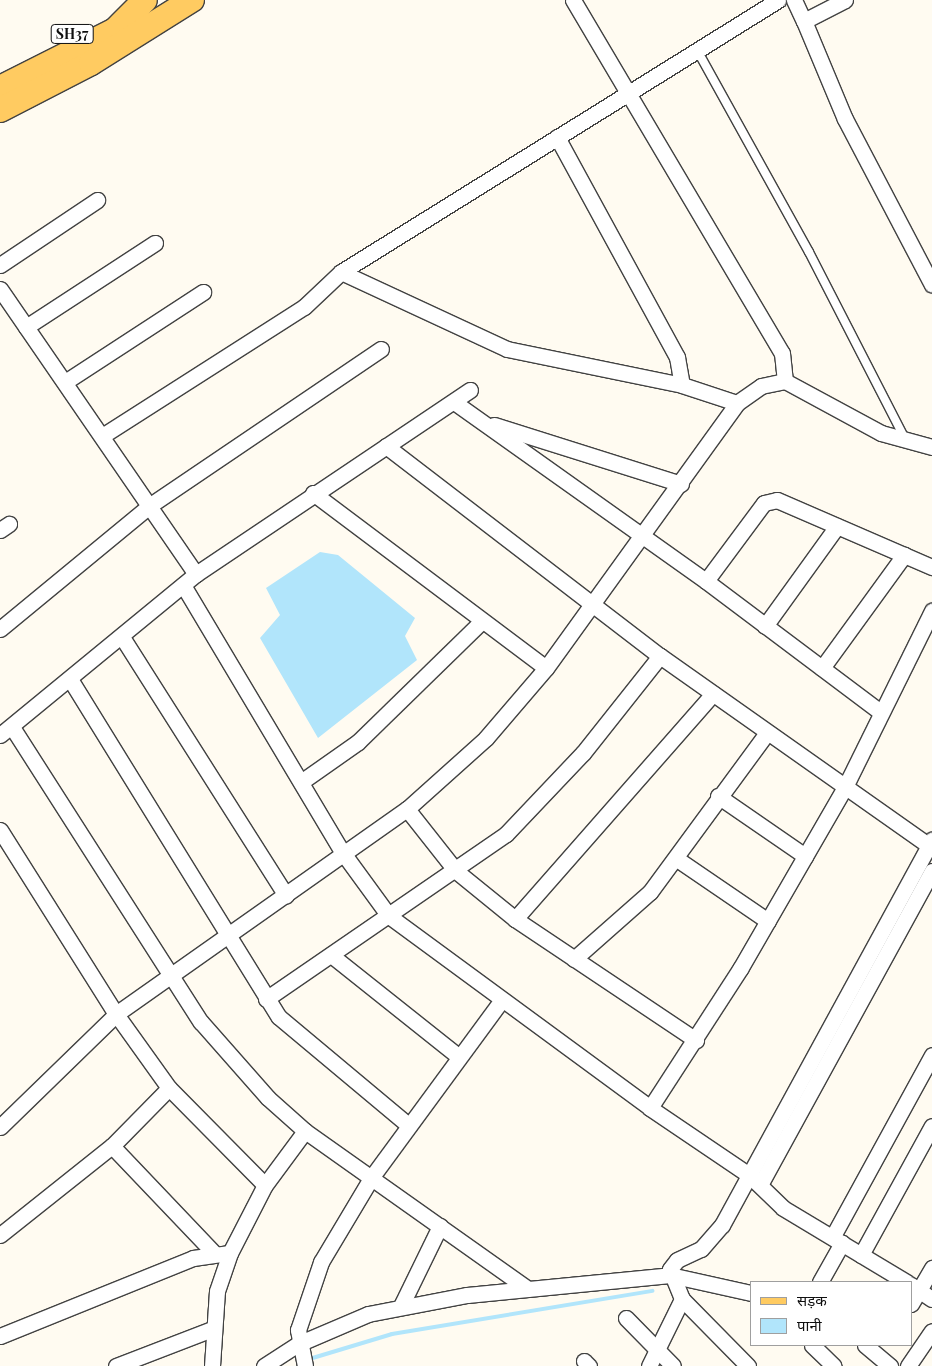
<!DOCTYPE html>
<meta charset="utf-8">
<style>
body{margin:0}
#map{position:relative;width:932px;height:1366px;overflow:hidden;background:#fffbf1;font-family:"Playfair Display","Noto Sans Devanagari",serif}
div>[style]{position:absolute}
.water>*{inset:0;background:#b1e5fb}
.stream>*{height:4px;margin:-2px;padding:0 2px;transform-origin:2px;border-radius:2px;background:#b1e5fb}
.roads{filter:drop-shadow(1px 0 #424242) drop-shadow(-1px 0 #424242) drop-shadow(0 1px #424242) drop-shadow(0 -1px #424242)}
.service>*{height:8px;margin:-4px;padding:0 4px;transform-origin:4px;border-radius:4px;background:#fff}
.minor>*{height:15px;margin:-7.5px;padding:0 7.5px;transform-origin:7.5px;border-radius:7.5px;background:#fff}
.primary>*{height:24px;margin:-12px;padding:0 12px;transform-origin:12px;border-radius:12px;background:#ffcb61}
span{translate:-50% -50%;white-space:nowrap;text-align:center;line-height:1.15;-webkit-text-stroke:5px #fff;paint-order:stroke}
.shield-label span{padding:1px 4px;background:#fff;border:1px solid;border-radius:4px;-webkit-text-stroke-width:0}
.shield-label{font-size:14px;color:#0f0f0f;font-weight:700}
.legend{position:absolute;left:750px;top:1281px;width:162px;height:65px;box-sizing:border-box;background:#fff;border:1px solid #9f9f9f;margin:0;padding:6px 9px;list-style:none;font-size:15px;color:#0f0f0f}
.legend li{display:flex;align-items:center;gap:10px;height:25px}
.legend b{width:25px;border:1px solid #9f9f9f}
</style>
<div id="map">
<div class="water">
<i style="clip-path:polygon(320px 552px,338px 555px,415px 618px,405px 636px,417px 660px,318px 738px,260px 638px,280px 615px,266px 588px)"></i>
</div>
<div class="stream">
<i style="left:306px;top:1360px;width:90px;rotate:-16.8deg"></i>
<i style="left:392px;top:1334px;width:264px;rotate:-9.4deg"></i>
</div>
<div class="roads">
<div class="service">
<i style="left:697px;top:50px;width:231px;rotate:61deg"></i>
<i style="left:809px;top:252px;width:210px;rotate:62.8deg"></i>
</div>
<div class="minor">
<i style="left:573px;top:0;width:410px;rotate:59.4deg"></i>
<i style="left:782px;top:353px;width:28px;rotate:84deg"></i>
<i style="left:794px;top:0;width:23px;rotate:65deg"></i>
<i style="left:804px;top:21px;width:46px;rotate:-27.1deg"></i>
<i style="left:804px;top:21px;width:106px;rotate:67.3deg"></i>
<i style="left:845px;top:119px;width:187px;rotate:62.3deg"></i>
<i style="left:557px;top:137px;width:251px;rotate:61.4deg"></i>
<i style="left:677px;top:357px;width:28px;rotate:80deg"></i>
<i style="left:0;top:265px;width:117px;rotate:-33.8deg"></i>
<i style="left:341px;top:272px;width:183px;rotate:24.9deg"></i>
<i style="left:507px;top:349px;width:179px;rotate:11.6deg"></i>
<i style="left:682px;top:385px;width:58px;rotate:18.1deg"></i>
<i style="left:0;top:289px;width:346px;rotate:55.5deg"></i>
<i style="left:26px;top:327px;width:154px;rotate:-33.1deg"></i>
<i style="left:65px;top:382px;width:165px;rotate:-33.1deg"></i>
<i style="left:454px;top:402px;width:309px;rotate:35.4deg"></i>
<i style="left:706px;top:581px;width:216px;rotate:36.9deg"></i>
<i style="left:494px;top:425px;width:196px;rotate:17.5deg"></i>
<i style="left:102px;top:436px;width:240px;rotate:-32.6deg"></i>
<i style="left:304px;top:307px;width:51px;rotate:-43.4deg"></i>
<i style="left:341px;top:272px;width:515px;rotate:-31.9deg"></i>
<i style="left:386px;top:446px;width:345px;rotate:37.5deg"></i>
<i style="left:660px;top:656px;width:333px;rotate:35.2deg"></i>
<i style="left:313px;top:493px;width:291px;rotate:36.9deg"></i>
<i style="left:0;top:530px;width:11px;rotate:-34deg"></i>
<i style="left:706px;top:581px;width:97px;rotate:-53.4deg"></i>
<i style="left:764px;top:503px;width:13px;rotate:-13deg"></i>
<i style="left:777px;top:500px;width:169px;rotate:23.4deg"></i>
<i style="left:183px;top:585px;width:312px;rotate:59.2deg"></i>
<i style="left:343px;top:853px;width:78px;rotate:53.9deg"></i>
<i style="left:389px;top:916px;width:324px;rotate:36.3deg"></i>
<i style="left:650px;top:1108px;width:120px;rotate:34.1deg"></i>
<i style="left:749px;top:1175px;width:47px;rotate:44.1deg"></i>
<i style="left:783px;top:1208px;width:144px;rotate:31deg"></i>
<i style="left:765px;top:626px;width:123px;rotate:-54.2deg"></i>
<i style="left:0;top:629px;width:193px;rotate:-39.5deg"></i>
<i style="left:149px;top:506px;width:280px;rotate:-34.1deg"></i>
<i style="left:122px;top:637px;width:306px;rotate:57.6deg"></i>
<i style="left:822px;top:668px;width:140px;rotate:-54deg"></i>
<i style="left:70px;top:679px;width:397px;rotate:58.3deg"></i>
<i style="left:279px;top:1017px;width:168px;rotate:39.9deg"></i>
<i style="left:12px;top:727px;width:350px;rotate:57.4deg"></i>
<i style="left:201px;top:1022px;width:101px;rotate:48.6deg"></i>
<i style="left:268px;top:1098px;width:50px;rotate:41.7deg"></i>
<i style="left:305px;top:1131px;width:273px;rotate:35.3deg"></i>
<i style="left:0;top:735px;width:254px;rotate:-39.4deg"></i>
<i style="left:196px;top:574px;width:330px;rotate:-33.9deg"></i>
<i style="left:301px;top:782px;width:70px;rotate:-35.1deg"></i>
<i style="left:358px;top:742px;width:172px;rotate:-44.3deg"></i>
<i style="left:718px;top:796px;width:106px;rotate:34.6deg"></i>
<i style="left:407px;top:809px;width:79px;rotate:51.7deg"></i>
<i style="left:456px;top:871px;width:76px;rotate:39.1deg"></i>
<i style="left:515px;top:919px;width:218px;rotate:33.8deg"></i>
<i style="left:0;top:830px;width:218px;rotate:57.8deg"></i>
<i style="left:116px;top:1014px;width:91px;rotate:54.4deg"></i>
<i style="left:169px;top:1088px;width:136px;rotate:45.3deg"></i>
<i style="left:677px;top:859px;width:110px;rotate:34.3deg"></i>
<i style="left:515px;top:919px;width:300px;rotate:-48.7deg"></i>
<i style="left:331px;top:955px;width:162px;rotate:38.5deg"></i>
<i style="left:574px;top:959px;width:101px;rotate:-41.4deg"></i>
<i style="left:650px;top:892px;width:197px;rotate:-53.7deg"></i>
<i style="left:266px;top:999px;width:291px;rotate:-34.5deg"></i>
<i style="left:506px;top:834px;width:112px;rotate:-46.5deg"></i>
<i style="left:583px;top:753px;width:124px;rotate:-51.6deg"></i>
<i style="left:650px;top:1108px;width:166px;rotate:-57.1deg"></i>
<i style="left:740px;top:969px;width:208px;rotate:-60deg"></i>
<i style="left:844px;top:789px;width:199px;rotate:-63.7deg"></i>
<i style="left:0;top:1127px;width:162px;rotate:-44.2deg"></i>
<i style="left:116px;top:1014px;width:356px;rotate:-35.2deg"></i>
<i style="left:407px;top:809px;width:106px;rotate:-41.9deg"></i>
<i style="left:486px;top:738px;width:92px;rotate:-49.4deg"></i>
<i style="left:546px;top:668px;width:327px;rotate:-54.2deg"></i>
<i style="left:737px;top:403px;width:29px;rotate:-35deg"></i>
<i style="left:761px;top:386px;width:25px;rotate:-12deg"></i>
<i style="left:785px;top:381px;width:109px;rotate:28.4deg"></i>
<i style="left:881px;top:433px;width:53px;rotate:15.4deg"></i>
<i style="left:112px;top:1146px;width:148px;rotate:46.4deg"></i>
<i style="left:760px;top:1185px;width:358px;rotate:-61.3deg"></i>
<i style="left:0;top:1235px;width:143px;rotate:-38.5deg"></i>
<i style="left:112px;top:1146px;width:81px;rotate:-45.5deg"></i>
<i style="left:833px;top:1236px;width:206px;rotate:-61.3deg"></i>
<i style="left:861px;top:1255px;width:147px;rotate:-61.2deg"></i>
<i style="left:820px;top:1282px;width:45px;rotate:-60.6deg"></i>
<i style="left:911px;top:1285px;width:25px;rotate:34deg"></i>
<i style="left:911px;top:1304px;width:42px;rotate:-59.7deg"></i>
<i style="left:401px;top:1306px;width:89px;rotate:-64deg"></i>
<i style="left:626px;top:1318px;width:67px;rotate:45.6deg"></i>
<i style="left:0;top:1336px;width:208px;rotate:-22deg"></i>
<i style="left:193px;top:1258px;width:37px;rotate:-8deg"></i>
<i style="left:812px;top:1345px;width:30px;rotate:44deg"></i>
<i style="left:865px;top:1345px;width:33px;rotate:40deg"></i>
<i style="left:584px;top:1361px;width:7px;rotate:45deg"></i>
<i style="left:116px;top:1366px;width:103px;rotate:-21.1deg"></i>
<i style="left:212px;top:1366px;width:75px;rotate:-86.2deg"></i>
<i style="left:217px;top:1291px;width:40px;rotate:-71.1deg"></i>
<i style="left:230px;top:1253px;width:76px;rotate:-62.8deg"></i>
<i style="left:265px;top:1185px;width:67px;rotate:-53.5deg"></i>
<i style="left:264px;top:1366px;width:40px;rotate:-32.9deg"></i>
<i style="left:298px;top:1344px;width:76px;rotate:-23.2deg"></i>
<i style="left:368px;top:1314px;width:101px;rotate:-10.9deg"></i>
<i style="left:467px;top:1295px;width:204px;rotate:-5.6deg"></i>
<i style="left:670px;top:1275px;width:83px;rotate:12.5deg"></i>
<i style="left:305px;top:1366px;width:37px;rotate:-101deg"></i>
<i style="left:298px;top:1330px;width:72px;rotate:-71.3deg"></i>
<i style="left:321px;top:1262px;width:98px;rotate:-59.2deg"></i>
<i style="left:371px;top:1178px;width:220px;rotate:-53.7deg"></i>
<i style="left:649px;top:1366px;width:75px;rotate:-63.8deg"></i>
<i style="left:748px;top:1366px;width:94px;rotate:-134.6deg"></i>
<i style="left:682px;top:1299px;width:32px;rotate:-112deg"></i>
<i style="left:670px;top:1269px;width:11px;rotate:-52deg"></i>
<i style="left:677px;top:1260px;width:26px;rotate:-25deg"></i>
<i style="left:701px;top:1249px;width:32px;rotate:-49deg"></i>
<i style="left:722px;top:1225px;width:439px;rotate:-61.4deg"></i>
<i style="left:908px;top:1366px;width:42px;rotate:-55.6deg"></i>
</div>
<div class="primary">
<i style="left:0;top:88px;width:129px;rotate:-26.8deg"></i>
<i style="left:115px;top:30px;width:42px;rotate:-45deg"></i>
<i style="left:0;top:110px;width:102px;rotate:-27.3deg"></i>
<i style="left:91px;top:63px;width:119px;rotate:-32deg"></i>
</div>
</div>
<div class="shield-label">
<span style="left:72px;top:34px">SH37</span>
</div>
<ul class="legend">
<li><b style="height:6px;background:#ffcb61"></b>सड़क</li>
<li><b style="height:14px;background:#b1e5fb"></b>पानी</li>
</ul>
</div>
